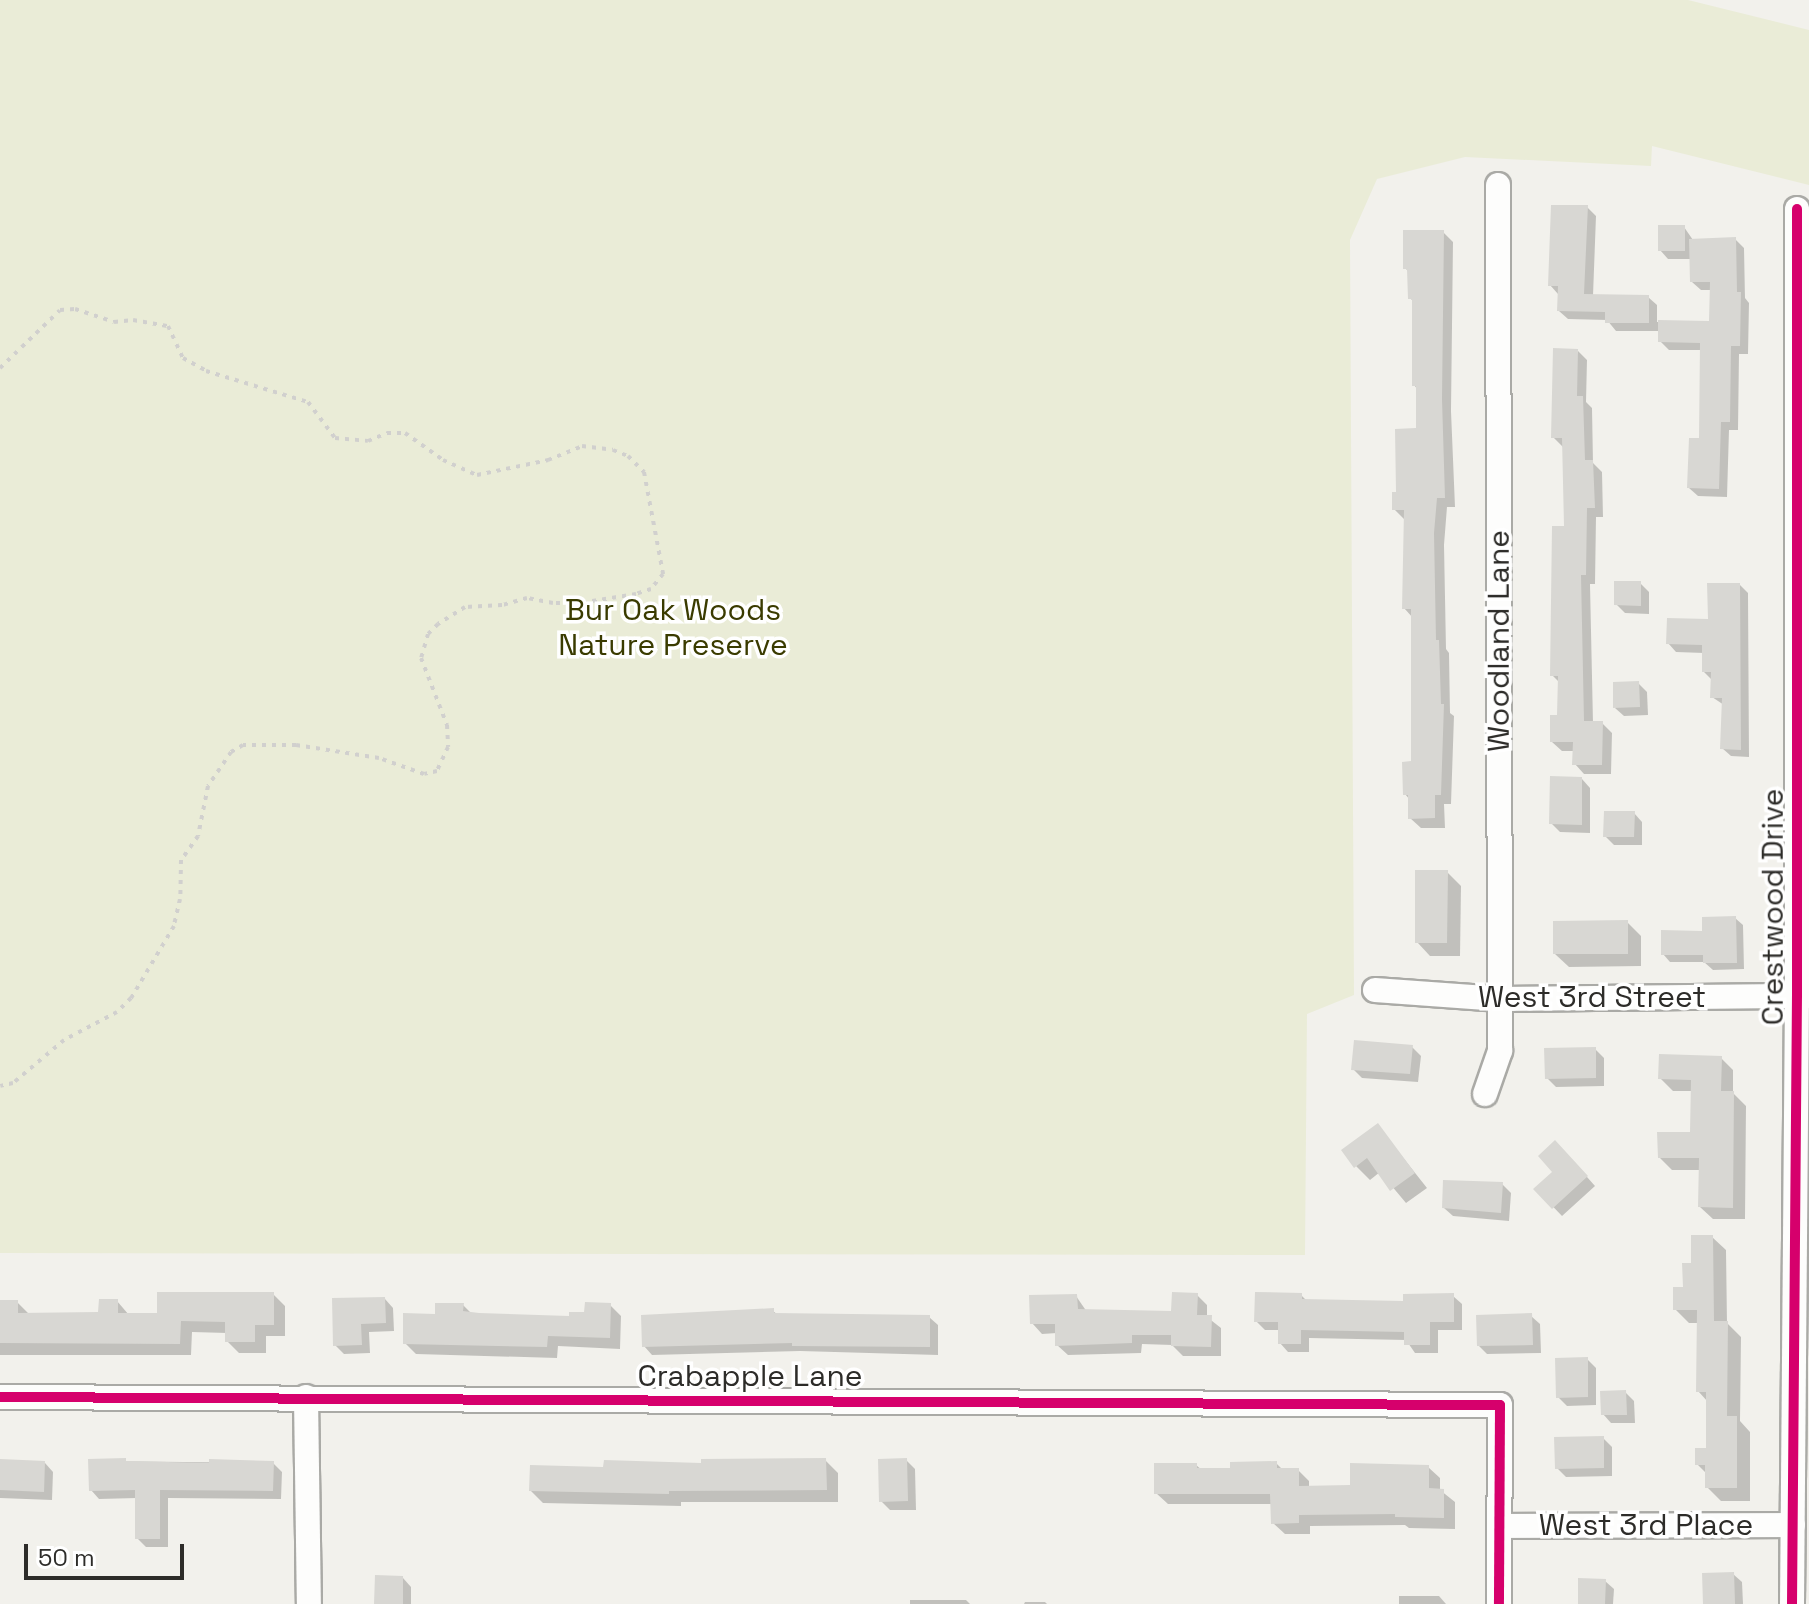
<!DOCTYPE html>
<style>
body{margin:0}
#map{position:relative;width:1809px;height:1604px;overflow:hidden;background:#f2f1ec;font-family:"Space Grotesk",sans-serif}
div>[style]{position:absolute}
.green>*{inset:0;background:#eaecd7}
.shadow>*{inset:0;background:#0003}
.building>*{inset:0;background:#d8d7d3}
.path>*{height:4px;margin-top:-2px;transform-origin:0;background:repeating-linear-gradient(90deg,#d1d0ce 0 4px,transparent 0 10px)}
.roads{filter:drop-shadow(2px 0 #aaaaa6) drop-shadow(-2px 0 #aaaaa6) drop-shadow(0 2px #aaaaa6) drop-shadow(0 -2px #aaaaa6)}
.minor>*{height:24px;margin:-12px;padding:0 12px;transform-origin:12px;border-radius:12px;background:#fdfdfc}
.cycleway>*{height:10px;margin:-5px;padding:0 5px;transform-origin:5px;border-radius:5px;background:#d6006c}
span{translate:-50% -50%;white-space:nowrap;text-align:center;line-height:1.15;-webkit-text-stroke:7px #fff;paint-order:stroke}
.park-label{font-size:30px;color:#3a3b00}
.street-label{font-size:30px;color:#2d2c29}
.scale{position:absolute;left:24px;top:1544px;width:160px;height:36px;box-sizing:border-box;border:4px solid #2d2c29;border-top:0;padding-left:10px;font-size:24px;line-height:28px;white-space:nowrap;color:#2d2c29;-webkit-text-stroke:6px #fff;paint-order:stroke}
</style>
<div id="map">
<div class="green">
<i style="clip-path:polygon(0 0,1688px 0,1809px 30px,1809px 185px,1652px 146px,1651px 166px,1465px 157px,1377px 179px,1350px 240px,1354px 995px,1307px 1014px,1305px 1255px,0 1253px)"></i>
</div>
<div class="shadow">
<i style="clip-path:polygon(1587px 207px,1596px 216px,1593px 296px,1648px 297px,1657px 305px,1657px 322px,1711px 323px,1712px 290px,1701px 290px,1692px 282px,1692px 259px,1668px 259px,1660px 250px,1684px 227px,1693px 240px,1735px 239px,1744px 248px,1745px 298px,1749px 303px,1748px 354px,1739px 354px,1738px 430px,1729px 430px,1727px 497px,1698px 496px,1689px 488px,1701px 440px,1702px 350px,1669px 350px,1660px 341px,1660px 331px,1616px 331px,1607px 320px,1568px 319px,1559px 311px,1558px 294px,1550px 285px)"></i>
<i style="clip-path:polygon(1443px 232px,1453px 242px,1451px 411px,1455px 507px,1447px 507px,1444px 545px,1446px 649px,1449px 653px,1450px 713px,1454px 716px,1451px 804px,1444px 804px,1445px 828px,1421px 828px,1410px 818px,1410px 800px,1405px 794px,1413px 763px,1413px 618px,1404px 608px,1404px 519px,1394px 509px,1419px 430px,1418px 390px,1414px 385px,1414px 302px,1410px 298px,1409px 272px,1405px 268px)"></i>
<i style="clip-path:polygon(1578px 351px,1587px 360px,1586px 402px,1592px 408px,1593px 463px,1602px 472px,1603px 517px,1596px 517px,1595px 584px,1590px 584px,1593px 723px,1602px 723px,1612px 733px,1611px 774px,1584px 774px,1575px 764px,1575px 751px,1562px 751px,1552px 742px,1559px 717px,1560px 683px,1552px 675px,1566px 528px,1563px 447px,1553px 437px)"></i>
<i style="clip-path:polygon(1640px 583px,1649px 592px,1649px 614px,1625px 613px,1616px 604px)"></i>
<i style="clip-path:polygon(1740px 585px,1748px 593px,1749px 757px,1731px 756px,1722px 748px,1724px 705px,1712px 697px,1712px 680px,1704px 672px,1704px 653px,1676px 652px,1668px 643px,1710px 621px)"></i>
<i style="clip-path:polygon(1638px 683px,1647px 692px,1648px 715px,1624px 716px,1615px 708px)"></i>
<i style="clip-path:polygon(1582px 779px,1590px 788px,1590px 833px,1560px 832px,1551px 823px)"></i>
<i style="clip-path:polygon(1634px 813px,1642px 822px,1642px 845px,1614px 845px,1605px 836px)"></i>
<i style="clip-path:polygon(1447px 872px,1461px 886px,1460px 956px,1430px 956px,1417px 942px)"></i>
<i style="clip-path:polygon(1735px 918px,1743px 925px,1744px 969px,1713px 970px,1704px 962px,1670px 962px,1663px 954px)"></i>
<i style="clip-path:polygon(1627px 922px,1641px 936px,1641px 966px,1569px 967px,1555px 954px)"></i>
<i style="clip-path:polygon(1412px 1047px,1421px 1056px,1418px 1082px,1362px 1078px,1353px 1069px)"></i>
<i style="clip-path:polygon(1595px 1049px,1604px 1058px,1604px 1086px,1556px 1087px,1547px 1078px)"></i>
<i style="clip-path:polygon(1721px 1058px,1733px 1070px,1733px 1093px,1746px 1106px,1745px 1219px,1713px 1219px,1700px 1207px,1701px 1170px,1672px 1170px,1660px 1158px,1692px 1133px,1693px 1091px,1673px 1091px,1660px 1078px)"></i>
<i style="clip-path:polygon(1378px 1126px,1427px 1188px,1406px 1203px,1380px 1172px,1370px 1180px,1356px 1166px)"></i>
<i style="clip-path:polygon(1564px 1151px,1595px 1186px,1562px 1216px,1536px 1189px,1555px 1172px)"></i>
<i style="clip-path:polygon(1502px 1184px,1511px 1193px,1509px 1221px,1453px 1216px,1444px 1208px)"></i>
<i style="clip-path:polygon(1712px 1237px,1726px 1250px,1727px 1323px,1741px 1337px,1740px 1421px,1750px 1432px,1750px 1501px,1721px 1501px,1707px 1487px,1707px 1474px,1697px 1464px,1708px 1450px,1708px 1402px,1698px 1391px,1699px 1323px,1689px 1323px,1675px 1309px,1694px 1265px)"></i>
<i style="clip-path:polygon(273px 1294px,285px 1306px,285px 1336px,266px 1336px,266px 1353px,239px 1353px,227px 1341px,227px 1333px,192px 1332px,191px 1355px,0 1355px,0 1302px,17px 1302px,30px 1315px,100px 1314px,117px 1301px,129px 1315px,159px 1315px)"></i>
<i style="clip-path:polygon(1197px 1295px,1207px 1305px,1207px 1317px,1221px 1328px,1221px 1356px,1183px 1356px,1172px 1345px,1142px 1344px,1141px 1353px,1068px 1355px,1057px 1345px,1057px 1333px,1042px 1334px,1032px 1323px,1076px 1296px,1087px 1312px,1173px 1313px)"></i>
<i style="clip-path:polygon(1301px 1295px,1307px 1301px,1405px 1303px,1453px 1296px,1462px 1304px,1462px 1330px,1438px 1330px,1438px 1353px,1415px 1353px,1406px 1340px,1309px 1338px,1309px 1352px,1288px 1352px,1280px 1343px,1280px 1330px,1265px 1330px,1256px 1321px)"></i>
<i style="clip-path:polygon(385px 1299px,393px 1308px,394px 1331px,369px 1332px,370px 1353px,344px 1354px,335px 1345px)"></i>
<i style="clip-path:polygon(463px 1305px,472px 1314px,571px 1318px,610px 1305px,621px 1316px,620px 1349px,558px 1346px,557px 1358px,416px 1354px,405px 1343px,437px 1316px)"></i>
<i style="clip-path:polygon(773px 1311px,778px 1315px,929px 1317px,938px 1325px,938px 1355px,800px 1351px,652px 1355px,644px 1346px)"></i>
<i style="clip-path:polygon(1531px 1316px,1540px 1324px,1541px 1353px,1487px 1354px,1479px 1346px)"></i>
<i style="clip-path:polygon(1587px 1359px,1596px 1368px,1596px 1405px,1567px 1406px,1558px 1397px)"></i>
<i style="clip-path:polygon(1625px 1392px,1634px 1401px,1635px 1423px,1611px 1423px,1603px 1414px)"></i>
<i style="clip-path:polygon(1603px 1438px,1612px 1447px,1612px 1476px,1566px 1477px,1557px 1468px)"></i>
<i style="clip-path:polygon(825px 1460px,838px 1473px,838px 1502px,681px 1502px,681px 1506px,543px 1503px,531px 1491px,605px 1469px)"></i>
<i style="clip-path:polygon(906px 1460px,915px 1469px,916px 1510px,890px 1510px,881px 1501px)"></i>
<i style="clip-path:polygon(0 1461px,45px 1463px,53px 1472px,52px 1500px,0 1498px)"></i>
<i style="clip-path:polygon(90px 1461px,273px 1463px,282px 1472px,281px 1499px,168px 1498px,168px 1547px,146px 1547px,137px 1538px,137px 1498px,99px 1499px,91px 1490px)"></i>
<i style="clip-path:polygon(1276px 1463px,1283px 1470px,1298px 1470px,1309px 1481px,1309px 1488px,1352px 1487px,1428px 1467px,1440px 1478px,1440px 1490px,1455px 1502px,1455px 1529px,1409px 1528px,1405px 1525px,1310px 1526px,1310px 1534px,1285px 1534px,1273px 1523px,1273px 1504px,1168px 1504px,1156px 1493px,1196px 1465px,1202px 1470px,1232px 1470px)"></i>
<i style="clip-path:polygon(1733px 1574px,1742px 1582px,1743px 1604px,1705px 1604px)"></i>
<i style="clip-path:polygon(403px 1578px,411px 1587px,411px 1604px,376px 1604px)"></i>
<i style="clip-path:polygon(1605px 1581px,1614px 1589px,1613px 1604px,1580px 1604px)"></i>
<i style="clip-path:polygon(1399px 1596px,1439px 1596px,1446px 1604px,1399px 1604px)"></i>
<i style="clip-path:polygon(910px 1600px,966px 1600px,970px 1604px,910px 1604px)"></i>
<i style="clip-path:polygon(1025px 1602px,1045px 1602px,1047px 1604px,1024px 1604px)"></i>
</div>
<div class="building">
<i style="clip-path:polygon(1551px 205px,1588px 205px,1584px 294px,1649px 295px,1649px 323px,1605px 323px,1605px 312px,1557px 311px,1558px 286px,1548px 286px)"></i>
<i style="clip-path:polygon(1658px 225px,1685px 225px,1685px 251px,1658px 251px)"></i>
<i style="clip-path:polygon(1403px 230px,1444px 230px,1442px 399px,1445px 498px,1437px 498px,1434px 533px,1436px 640px,1439px 640px,1441px 704px,1444px 704px,1441px 795px,1435px 795px,1435px 818px,1408px 819px,1408px 795px,1403px 795px,1402px 762px,1411px 761px,1411px 609px,1402px 609px,1404px 510px,1392px 510px,1392px 492px,1396px 492px,1395px 429px,1416px 428px,1416px 386px,1412px 386px,1412px 299px,1408px 299px,1407px 269px,1403px 269px)"></i>
<i style="clip-path:polygon(1736px 237px,1737px 292px,1741px 292px,1740px 346px,1731px 346px,1730px 422px,1721px 422px,1719px 489px,1687px 488px,1689px 438px,1699px 438px,1700px 343px,1658px 342px,1658px 320px,1709px 321px,1710px 282px,1690px 282px,1689px 239px)"></i>
<i style="clip-path:polygon(1553px 348px,1578px 349px,1577px 396px,1583px 396px,1585px 460px,1593px 460px,1595px 508px,1587px 508px,1586px 575px,1581px 575px,1584px 721px,1603px 721px,1602px 765px,1572px 765px,1573px 742px,1550px 742px,1550px 715px,1557px 715px,1558px 676px,1550px 676px,1552px 526px,1564px 526px,1562px 438px,1551px 438px)"></i>
<i style="clip-path:polygon(1614px 581px,1641px 581px,1641px 606px,1614px 605px)"></i>
<i style="clip-path:polygon(1707px 583px,1740px 583px,1741px 750px,1720px 749px,1722px 698px,1710px 698px,1711px 672px,1702px 672px,1702px 645px,1666px 644px,1667px 618px,1708px 619px)"></i>
<i style="clip-path:polygon(1639px 681px,1640px 707px,1613px 708px,1613px 682px)"></i>
<i style="clip-path:polygon(1550px 776px,1582px 777px,1582px 825px,1549px 824px)"></i>
<i style="clip-path:polygon(1604px 811px,1635px 811px,1634px 837px,1603px 837px)"></i>
<i style="clip-path:polygon(1415px 870px,1448px 870px,1447px 943px,1415px 943px)"></i>
<i style="clip-path:polygon(1736px 916px,1737px 963px,1703px 963px,1703px 955px,1661px 955px,1661px 930px,1702px 931px,1702px 917px)"></i>
<i style="clip-path:polygon(1628px 920px,1628px 954px,1553px 954px,1553px 921px)"></i>
<i style="clip-path:polygon(1354px 1040px,1413px 1045px,1410px 1074px,1351px 1070px)"></i>
<i style="clip-path:polygon(1596px 1047px,1596px 1078px,1545px 1079px,1544px 1048px)"></i>
<i style="clip-path:polygon(1659px 1054px,1722px 1056px,1721px 1091px,1734px 1091px,1733px 1208px,1698px 1207px,1699px 1158px,1658px 1158px,1657px 1132px,1690px 1132px,1691px 1080px,1658px 1079px)"></i>
<i style="clip-path:polygon(1378px 1123px,1415px 1173px,1390px 1191px,1367px 1158px,1354px 1168px,1341px 1150px)"></i>
<i style="clip-path:polygon(1555px 1140px,1588px 1176px,1552px 1209px,1533px 1189px,1552px 1172px,1538px 1156px)"></i>
<i style="clip-path:polygon(1443px 1180px,1503px 1182px,1501px 1213px,1442px 1208px)"></i>
<i style="clip-path:polygon(1691px 1235px,1713px 1235px,1714px 1321px,1728px 1321px,1727px 1416px,1737px 1416px,1737px 1488px,1705px 1488px,1705px 1465px,1695px 1465px,1695px 1448px,1706px 1448px,1706px 1392px,1696px 1392px,1697px 1310px,1673px 1310px,1673px 1287px,1683px 1287px,1682px 1263px,1691px 1263px)"></i>
<i style="clip-path:polygon(157px 1292px,274px 1292px,274px 1325px,255px 1325px,255px 1342px,225px 1342px,225px 1322px,181px 1321px,180px 1344px,0 1343px,0 1300px,18px 1300px,18px 1313px,98px 1312px,99px 1299px,118px 1299px,118px 1313px,157px 1313px)"></i>
<i style="clip-path:polygon(1172px 1292px,1198px 1293px,1197px 1315px,1212px 1315px,1211px 1347px,1171px 1346px,1171px 1335px,1132px 1335px,1132px 1343px,1055px 1346px,1055px 1324px,1030px 1324px,1029px 1295px,1077px 1294px,1078px 1309px,1171px 1311px)"></i>
<i style="clip-path:polygon(1255px 1292px,1302px 1293px,1302px 1299px,1403px 1301px,1403px 1294px,1454px 1293px,1454px 1322px,1430px 1322px,1430px 1345px,1404px 1345px,1404px 1332px,1301px 1330px,1301px 1344px,1278px 1344px,1278px 1322px,1254px 1322px)"></i>
<i style="clip-path:polygon(385px 1297px,386px 1323px,361px 1324px,362px 1345px,333px 1346px,332px 1298px)"></i>
<i style="clip-path:polygon(585px 1302px,611px 1303px,610px 1338px,548px 1336px,547px 1347px,403px 1344px,403px 1313px,435px 1314px,435px 1303px,464px 1303px,463px 1311px,479px 1313px,569px 1316px,569px 1312px,584px 1312px)"></i>
<i style="clip-path:polygon(774px 1308px,774px 1313px,930px 1315px,930px 1347px,792px 1346px,792px 1343px,642px 1347px,641px 1315px)"></i>
<i style="clip-path:polygon(1532px 1313px,1533px 1345px,1477px 1346px,1476px 1315px)"></i>
<i style="clip-path:polygon(1588px 1357px,1588px 1397px,1556px 1398px,1555px 1358px)"></i>
<i style="clip-path:polygon(1626px 1390px,1627px 1415px,1601px 1415px,1600px 1391px)"></i>
<i style="clip-path:polygon(1604px 1436px,1604px 1468px,1555px 1469px,1554px 1437px)"></i>
<i style="clip-path:polygon(126px 1458px,126px 1461px,209px 1463px,209px 1459px,274px 1461px,273px 1491px,160px 1490px,160px 1539px,135px 1539px,135px 1490px,89px 1491px,88px 1459px)"></i>
<i style="clip-path:polygon(826px 1458px,827px 1490px,669px 1491px,669px 1494px,529px 1491px,530px 1465px,603px 1467px,604px 1460px,701px 1463px,701px 1459px)"></i>
<i style="clip-path:polygon(907px 1458px,908px 1501px,879px 1502px,878px 1459px)"></i>
<i style="clip-path:polygon(0 1459px,45px 1461px,44px 1492px,0 1490px)"></i>
<i style="clip-path:polygon(1277px 1461px,1277px 1468px,1299px 1468px,1299px 1486px,1350px 1485px,1350px 1463px,1429px 1465px,1429px 1488px,1444px 1489px,1444px 1518px,1395px 1517px,1395px 1514px,1299px 1515px,1299px 1523px,1271px 1524px,1270px 1494px,1154px 1494px,1154px 1463px,1197px 1463px,1197px 1468px,1230px 1468px,1230px 1462px)"></i>
<i style="clip-path:polygon(1734px 1572px,1735px 1604px,1703px 1604px,1702px 1573px)"></i>
<i style="clip-path:polygon(375px 1575px,403px 1576px,403px 1604px,374px 1604px)"></i>
<i style="clip-path:polygon(1578px 1578px,1606px 1579px,1605px 1604px,1578px 1604px)"></i>
</div>
<div class="path">
<i style="left:0;top:368px;width:83px;rotate:-44deg"></i>
<i style="left:60px;top:310px;width:15px;rotate:-4deg"></i>
<i style="left:75px;top:309px;width:41px;rotate:18.4deg"></i>
<i style="left:114px;top:322px;width:19px;rotate:-6deg"></i>
<i style="left:133px;top:320px;width:36px;rotate:10deg"></i>
<i style="left:168px;top:326px;width:35px;rotate:65deg"></i>
<i style="left:183px;top:358px;width:26px;rotate:29deg"></i>
<i style="left:206px;top:371px;width:107px;rotate:16.9deg"></i>
<i style="left:308px;top:402px;width:45px;rotate:53.1deg"></i>
<i style="left:335px;top:438px;width:33px;rotate:5deg"></i>
<i style="left:368px;top:441px;width:21px;rotate:-23deg"></i>
<i style="left:387px;top:433px;width:18px"></i>
<i style="left:405px;top:433px;width:47px;rotate:35.4deg"></i>
<i style="left:443px;top:460px;width:37px;rotate:24deg"></i>
<i style="left:477px;top:475px;width:73px;rotate:-11.9deg"></i>
<i style="left:548px;top:460px;width:37px;rotate:-22deg"></i>
<i style="left:582px;top:446px;width:31px;rotate:7deg"></i>
<i style="left:613px;top:450px;width:16px;rotate:22deg"></i>
<i style="left:628px;top:456px;width:23px;rotate:45deg"></i>
<i style="left:644px;top:472px;width:104px;rotate:79.4deg"></i>
<i style="left:663px;top:574px;width:19px;rotate:129deg"></i>
<i style="left:651px;top:589px;width:16px;rotate:162deg"></i>
<i style="left:636px;top:594px;width:57px;rotate:170.9deg"></i>
<i style="left:580px;top:603px;width:27px;rotate:180deg"></i>
<i style="left:553px;top:603px;width:26px;rotate:-169deg"></i>
<i style="left:527px;top:598px;width:26px;rotate:164deg"></i>
<i style="left:502px;top:605px;width:37px;rotate:177deg"></i>
<i style="left:465px;top:607px;width:32px;rotate:148deg"></i>
<i style="left:438px;top:624px;width:14px;rotate:135deg"></i>
<i style="left:428px;top:634px;width:25px;rotate:106deg"></i>
<i style="left:421px;top:658px;width:72px;rotate:68.8deg"></i>
<i style="left:447px;top:725px;width:22px;rotate:87deg"></i>
<i style="left:448px;top:747px;width:26px;rotate:115deg"></i>
<i style="left:437px;top:771px;width:13px;rotate:167deg"></i>
<i style="left:424px;top:774px;width:48px;rotate:-160.4deg"></i>
<i style="left:379px;top:758px;width:84px;rotate:-171.1deg"></i>
<i style="left:296px;top:745px;width:53px;rotate:180deg"></i>
<i style="left:243px;top:745px;width:14px;rotate:150deg"></i>
<i style="left:231px;top:752px;width:41px;rotate:124.1deg"></i>
<i style="left:208px;top:786px;width:51px;rotate:101.3deg"></i>
<i style="left:198px;top:836px;width:29px;rotate:125deg"></i>
<i style="left:181px;top:860px;width:39px;rotate:91deg"></i>
<i style="left:180px;top:899px;width:28px;rotate:103deg"></i>
<i style="left:174px;top:926px;width:84px;rotate:120.8deg"></i>
<i style="left:131px;top:998px;width:20px;rotate:135deg"></i>
<i style="left:117px;top:1012px;width:60px;rotate:152.2deg"></i>
<i style="left:64px;top:1040px;width:67px;rotate:139.9deg"></i>
<i style="left:13px;top:1083px;width:13px;rotate:167deg"></i>
</div>
<div class="roads">
<div class="minor">
<i style="left:1375px;top:990px;width:125px;rotate:4.1deg"></i>
<i style="left:1500px;top:999px;width:309px;rotate:-0.6deg"></i>
<i style="left:1485px;top:1094px;width:46px;rotate:-70.8deg"></i>
<i style="left:1500px;top:1051px;width:866px;rotate:-90.13deg"></i>
<i style="left:0;top:1397px;width:1500px;rotate:0.31deg"></i>
<i style="left:1500px;top:1405px;width:199px;rotate:90.3deg"></i>
<i style="left:306px;top:1397px;width:207px;rotate:89.2deg"></i>
<i style="left:1499px;top:1526px;width:294px;rotate:-0.2deg"></i>
<i style="left:1792px;top:1604px;width:608px;rotate:-89.53deg"></i>
<i style="left:1797px;top:996px;width:787px;rotate:-90deg"></i>
</div>
</div>
<div class="cycleway">
<i style="left:0;top:1397px;width:1500px;rotate:0.31deg"></i>
<i style="left:1500px;top:1405px;width:199px;rotate:90.3deg"></i>
<i style="left:1792px;top:1604px;width:608px;rotate:-89.53deg"></i>
<i style="left:1797px;top:996px;width:787px;rotate:-90deg"></i>
</div>
<div class="park-label">
<span style="left:673px;top:627px">Bur Oak Woods<br>Nature Preserve</span>
</div>
<div class="street-label">
<span style="left:1499px;top:641px;rotate:-90deg">Woodland Lane</span>
<span style="left:1773px;top:907px;rotate:-90deg">Crestwood Drive</span>
<span style="left:1592px;top:997px">West 3rd Street</span>
<span style="left:750px;top:1376px">Crabapple Lane</span>
<span style="left:1646px;top:1525px">West 3rd Place</span>
</div>
<div class="scale">50 m</div>
</div>
